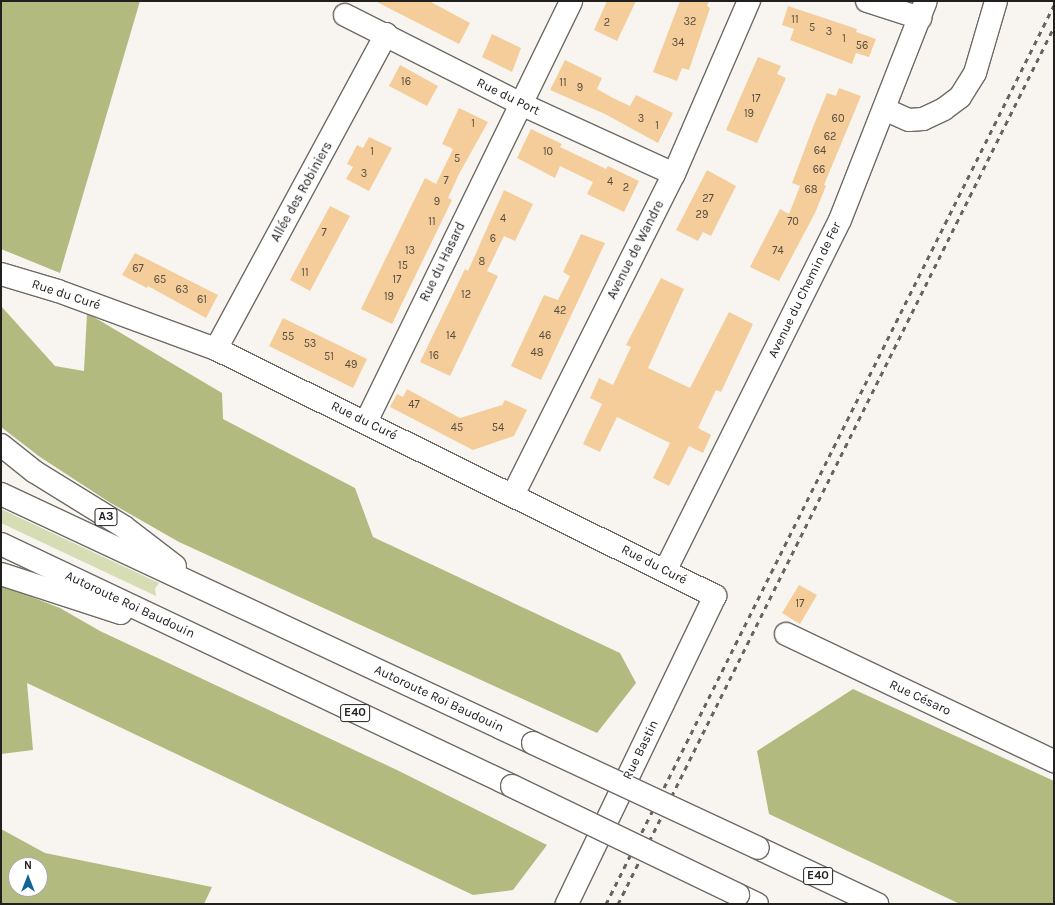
<!DOCTYPE html>
<meta charset="utf-8">
<style>
body{margin:0}
#map{position:relative;width:1055px;height:905px;overflow:hidden;background:#f8f5f0;font-family:Karla,sans-serif}
div>[style]{position:absolute}
.green>*{inset:0;background:#d6dcb3}
.forest>*{inset:0;background:#b3ba7f}
.building>*{inset:0;background:#f4cd9a}
.roads{filter:drop-shadow(1px 0 #6e6b67) drop-shadow(-1px 0 #6e6b67) drop-shadow(0 1px #6e6b67) drop-shadow(0 -1px #6e6b67)}
.minor>*{height:22px;margin:-11px;padding:0 11px;transform-origin:11px;border-radius:11px;background:#fff}
.tertiary>*{height:22px;margin:-11px;padding:0 11px;transform-origin:11px;border-radius:11px;background:#fff}
.motorway>*{height:22px;margin:-11px;padding:0 11px;transform-origin:11px;border-radius:11px;background:#fff}
.rail>*{height:3px;margin-top:-1.5px;transform-origin:0;background:repeating-linear-gradient(90deg,#666361 0 5px,transparent 0 10px)}
.bridges{filter:drop-shadow(1px 0 #6e6b67) drop-shadow(-1px 0 #6e6b67) drop-shadow(0 1px #6e6b67) drop-shadow(0 -1px #6e6b67)}
.motorway-bridge>*{height:22px;margin:-11px;padding:0 11px;transform-origin:11px;border-radius:11px;background:#fff}
span{translate:-50% -50%;white-space:nowrap;text-align:center;line-height:1.15;-webkit-text-stroke:3px #fff;paint-order:stroke}
.number-label{font-size:11px;color:#564b3e}
.number-label span{-webkit-text-stroke-width:0}
.shield-label span{padding:1px 3px;background:#fff;border:1px solid;border-radius:3px;-webkit-text-stroke-width:0}
.shield-label{font-size:12px;color:#22201f;font-weight:700}
.street-label{font-size:13px;color:#22201f}
.frame{position:absolute;inset:0;border:2px solid #22201f;pointer-events:none}
.north{position:absolute;left:8px;top:857px;width:40px;height:40px;box-sizing:border-box;background:#fff;border:1px solid #a7a6a5;border-radius:50%;rotate:0deg;font-size:11px;font-weight:700;line-height:16px;text-align:center;color:#22201f}
.north::after{content:'';display:block;margin:auto;width:14px;height:18px;background:#136496;clip-path:polygon(50% 0,100% 100%,50% 72%,0 100%)}
</style>
<div id="map">
<div class="green">
<i style="clip-path:polygon(1px 509px,159px 583px,155px 589px,156px 596px,1px 523px)"></i>
</div>
<div class="forest">
<i style="clip-path:polygon(1px 1px,140px 1px,60px 273px,1px 249px)"></i>
<i style="clip-path:polygon(1px 306px,55px 366px,84px 371px,87px 313px,222px 393px,223px 419px,355px 488px,373px 537px,620px 653px,636px 683px,597px 733px,179px 542px,109px 502px,40px 457px,1px 427px)"></i>
<i style="clip-path:polygon(1px 585px,60px 608px,100px 631px,397px 770px,547px 845px,513px 890px,473px 895px,27px 683px,33px 750px,1px 754px)"></i>
<i style="clip-path:polygon(853px 689px,1054px 781px,1054px 904px,960px 904px,769px 814px,757px 751px)"></i>
<i style="clip-path:polygon(evenodd,1px 829px,45px 853px,212px 887px,204px 904px,1px 904px,1px 829px,16px 865px,40px 865px,40px 889px,16px 889px,16px 865px)"></i>
</div>
<div class="building">
<i style="clip-path:polygon(375px 1px,429px 1px,470px 23px,459px 44px)"></i>
<i style="clip-path:polygon(607px 1px,636px 1px,617px 41px,594px 30px)"></i>
<i style="clip-path:polygon(680px 1px,709px 1px,707px 6px,710px 8px,689px 70px,682px 68px,677px 81px,653px 72px)"></i>
<i style="clip-path:polygon(788px 6px,857px 29px,856px 32px,876px 39px,869px 57px,856px 53px,852px 64px,790px 40px,794px 29px,782px 25px)"></i>
<i style="clip-path:polygon(492px 34px,521px 48px,512px 72px,482px 57px)"></i>
<i style="clip-path:polygon(758px 57px,781px 66px,777px 74px,786px 78px,757px 143px,726px 130px)"></i>
<i style="clip-path:polygon(565px 60px,602px 78px,597px 89px,613px 98px,630px 106px,636px 95px,673px 113px,658px 143px,605px 114px,550px 90px)"></i>
<i style="clip-path:polygon(400px 65px,438px 86px,427px 106px,389px 86px)"></i>
<i style="clip-path:polygon(839px 88px,861px 96px,824px 185px,826px 186px,815px 213px,779px 281px,750px 267px,780px 209px,789px 214px,800px 186px,792px 183px,815px 122px,827px 93px,836px 96px)"></i>
<i style="clip-path:polygon(459px 108px,488px 122px,459px 174px,448px 198px,452px 200px,392px 324px,361px 309px,425px 178px,436px 184px,453px 149px,442px 144px)"></i>
<i style="clip-path:polygon(531px 129px,562px 144px,560px 147px,606px 169px,608px 166px,639px 181px,624px 212px,587px 194px,593px 182px,560px 166px,555px 178px,517px 158px)"></i>
<i style="clip-path:polygon(369px 137px,392px 148px,369px 191px,346px 179px,353px 167px,347px 164px,357px 145px,363px 148px)"></i>
<i style="clip-path:polygon(707px 170px,736px 186px,711px 236px,703px 232px,698px 241px,676px 230px)"></i>
<i style="clip-path:polygon(504px 190px,533px 204px,515px 241px,504px 236px,487px 271px,498px 276px,450px 376px,420px 362px,465px 269px,468px 271px)"></i>
<i style="clip-path:polygon(330px 206px,350px 216px,310px 291px,290px 280px)"></i>
<i style="clip-path:polygon(581px 234px,605px 243px,541px 380px,511px 366px,544px 295px,558px 300px,570px 276px,563px 272px)"></i>
<i style="clip-path:polygon(135px 253px,218px 295px,206px 318px,148px 286px,147px 288px,122px 275px)"></i>
<i style="clip-path:polygon(661px 278px,684px 289px,648px 368px,690px 388px,729px 312px,753px 324px,721px 392px,716px 390px,698px 428px,711px 435px,703px 453px,689px 446px,669px 486px,653px 478px,670px 443px,617px 417px,600px 452px,583px 444px,602px 404px,590px 398px,599px 378px,613px 385px,631px 347px,626px 345px)"></i>
<i style="clip-path:polygon(283px 318px,367px 359px,353px 388px,269px 346px)"></i>
<i style="clip-path:polygon(407px 389px,460px 418px,502px 405px,505px 400px,527px 410px,514px 436px,473px 450px,390px 407px,397px 394px,403px 397px)"></i>
<i style="clip-path:polygon(799px 585px,817px 595px,800px 624px,782px 613px)"></i>
</div>
<div class="roads">
<div class="minor">
<i style="left:867px;top:1px;width:56px;rotate:17.8deg"></i>
<i style="left:345px;top:15px;width:197px;rotate:26.8deg"></i>
<i style="left:521px;top:104px;width:168px;rotate:24.6deg"></i>
<i style="left:1px;top:274px;width:59px;rotate:16.6deg"></i>
<i style="left:58px;top:291px;width:168px;rotate:20.2deg"></i>
<i style="left:216px;top:349px;width:557px;rotate:26.33deg"></i>
<i style="left:715px;top:596px;width:342px;rotate:115.7deg"></i>
<i style="left:216px;top:349px;width:358px;rotate:-61.6deg"></i>
<i style="left:366px;top:422px;width:468px;rotate:-64deg"></i>
<i style="left:513px;top:495px;width:359px;rotate:-63.4deg"></i>
<i style="left:674px;top:174px;width:189px;rotate:-66.6deg"></i>
<i style="left:665px;top:571px;width:392px;rotate:-63.5deg"></i>
<i style="left:840px;top:220px;width:235px;rotate:-68.6deg"></i>
<i style="left:786px;top:634px;width:297px;rotate:25.4deg"></i>
</div>
<div class="tertiary">
<i style="left:884px;top:109px;width:27px;rotate:24deg"></i>
<i style="left:909px;top:120px;width:14px;rotate:-4deg"></i>
<i style="left:923px;top:119px;width:23px;rotate:-25deg"></i>
<i style="left:944px;top:109px;width:20px;rotate:-37deg"></i>
<i style="left:960px;top:97px;width:28px;rotate:-58deg"></i>
<i style="left:975px;top:73px;width:75px;rotate:-73.7deg"></i>
</div>
<div class="motorway">
<i style="left:1px;top:445px;width:43px;rotate:38.5deg"></i>
<i style="left:35px;top:472px;width:105px;rotate:31.7deg"></i>
<i style="left:124px;top:527px;width:64px;rotate:37.4deg"></i>
<i style="left:1px;top:494px;width:587px;rotate:25.08deg"></i>
<i style="left:1px;top:544px;width:565px;rotate:25.34deg"></i>
<i style="left:1px;top:574px;width:126px;rotate:18deg"></i>
<i style="left:758px;top:848px;width:132px;rotate:25.2deg"></i>
<i style="left:738px;top:895px;width:21px;rotate:25deg"></i>
</div>
</div>
<div class="rail">
<i style="left:606px;top:904px;width:1004px;rotate:-63.51deg"></i>
<i style="left:618px;top:904px;width:979px;rotate:-63.57deg"></i>
</div>
<div class="bridges">
<div class="motorway-bridge">
<i style="left:533px;top:743px;width:248px;rotate:25deg"></i>
<i style="left:512px;top:786px;width:251px;rotate:25.7deg"></i>
</div>
</div>
<div class="number-label">
<span style="left:795px;top:20px">11</span>
<span style="left:690px;top:22px">32</span>
<span style="left:607px;top:23px">2</span>
<span style="left:812px;top:28px">5</span>
<span style="left:829px;top:32px">3</span>
<span style="left:844px;top:39px">1</span>
<span style="left:678px;top:43px">34</span>
<span style="left:862px;top:46px">56</span>
<span style="left:406px;top:82px">16</span>
<span style="left:563px;top:83px">11</span>
<span style="left:580px;top:88px">9</span>
<span style="left:756px;top:99px">17</span>
<span style="left:749px;top:114px">19</span>
<span style="left:641px;top:119px">3</span>
<span style="left:838px;top:119px">60</span>
<span style="left:473px;top:124px">1</span>
<span style="left:657px;top:126px">1</span>
<span style="left:830px;top:137px">62</span>
<span style="left:820px;top:151px">64</span>
<span style="left:372px;top:152px">1</span>
<span style="left:548px;top:152px">10</span>
<span style="left:457px;top:159px">5</span>
<span style="left:819px;top:170px">66</span>
<span style="left:364px;top:174px">3</span>
<span style="left:446px;top:181px">7</span>
<span style="left:610px;top:182px">4</span>
<span style="left:626px;top:188px">2</span>
<span style="left:811px;top:190px">68</span>
<span style="left:708px;top:199px">27</span>
<span style="left:437px;top:202px">9</span>
<span style="left:702px;top:215px">29</span>
<span style="left:503px;top:219px">4</span>
<span style="left:432px;top:222px">11</span>
<span style="left:793px;top:222px">70</span>
<span style="left:324px;top:233px">7</span>
<span style="left:493px;top:239px">6</span>
<span style="left:410px;top:251px">13</span>
<span style="left:778px;top:251px">74</span>
<span style="left:482px;top:262px">8</span>
<span style="left:403px;top:266px">15</span>
<span style="left:138px;top:269px">67</span>
<span style="left:305px;top:273px">11</span>
<span style="left:160px;top:280px">65</span>
<span style="left:397px;top:280px">17</span>
<span style="left:182px;top:290px">63</span>
<span style="left:466px;top:295px">12</span>
<span style="left:389px;top:297px">19</span>
<span style="left:202px;top:300px">61</span>
<span style="left:560px;top:311px">42</span>
<span style="left:451px;top:336px">14</span>
<span style="left:545px;top:336px">46</span>
<span style="left:288px;top:337px">55</span>
<span style="left:310px;top:344px">53</span>
<span style="left:537px;top:353px">48</span>
<span style="left:434px;top:356px">16</span>
<span style="left:329px;top:357px">51</span>
<span style="left:351px;top:365px">49</span>
<span style="left:414px;top:405px">47</span>
<span style="left:457px;top:428px">45</span>
<span style="left:498px;top:428px">54</span>
<span style="left:800px;top:604px">17</span>
</div>
<div class="shield-label">
<span style="left:106px;top:517px">A3</span>
<span style="left:355px;top:713px">E40</span>
<span style="left:818px;top:876px">E40</span>
</div>
<div class="street-label">
<span style="left:508px;top:97px;rotate:26deg">Rue du Port</span>
<span style="left:302px;top:192px;rotate:-61deg">Allée des Robiniers</span>
<span style="left:636px;top:250px;rotate:-63deg">Avenue de Wandre</span>
<span style="left:443px;top:262px;rotate:-64deg">Rue du Hasard</span>
<span style="left:805px;top:290px;rotate:-64deg">Avenue du Chemin de Fer</span>
<span style="left:66px;top:295px;rotate:18deg">Rue du Curé</span>
<span style="left:364px;top:421px;rotate:26deg">Rue du Curé</span>
<span style="left:654px;top:565px;rotate:27deg">Rue du Curé</span>
<span style="left:130px;top:605px;rotate:25deg">Autoroute Roi Baudouin</span>
<span style="left:920px;top:698px;rotate:25deg">Rue Césaro</span>
<span style="left:439px;top:699px;rotate:25deg">Autoroute Roi Baudouin</span>
<span style="left:641px;top:750px;rotate:-64deg">Rue Bastin</span>
</div>
<div class="frame"></div>
<div class="north">N</div>
</div>
